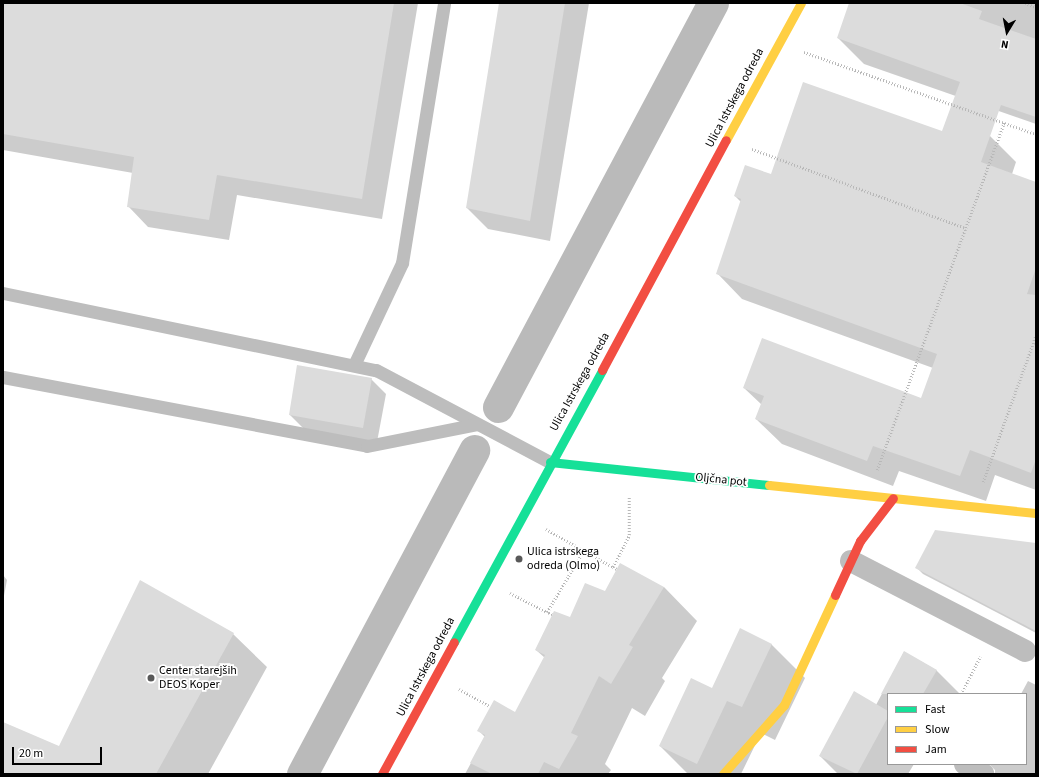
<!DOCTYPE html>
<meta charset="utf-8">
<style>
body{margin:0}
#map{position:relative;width:1039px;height:777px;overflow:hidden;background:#fff;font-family:"Source Sans 3",sans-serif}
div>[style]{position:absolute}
.shadow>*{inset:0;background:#0003}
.canal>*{height:31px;margin:-15.5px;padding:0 15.5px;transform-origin:15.5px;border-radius:15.5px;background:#bababa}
.building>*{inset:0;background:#dcdcdc}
.path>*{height:2.5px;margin-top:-1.25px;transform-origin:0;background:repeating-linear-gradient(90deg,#b8b8b8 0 1px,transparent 0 3px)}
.lane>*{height:13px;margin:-6.5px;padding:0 6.5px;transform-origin:6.5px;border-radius:6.5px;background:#bdbdbd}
.street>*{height:22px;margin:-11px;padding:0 11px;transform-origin:11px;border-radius:11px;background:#bdbdbd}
.fast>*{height:9px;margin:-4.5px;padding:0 4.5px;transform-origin:4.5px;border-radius:4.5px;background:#16e098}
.slow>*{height:9px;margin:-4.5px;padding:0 4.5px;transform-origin:4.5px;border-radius:4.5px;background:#ffcf43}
.jam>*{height:9px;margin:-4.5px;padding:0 4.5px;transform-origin:4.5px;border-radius:4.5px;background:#f24e42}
.dots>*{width:11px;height:11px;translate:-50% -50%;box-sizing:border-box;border:2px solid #fff;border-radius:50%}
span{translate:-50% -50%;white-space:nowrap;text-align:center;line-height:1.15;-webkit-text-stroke:3.5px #fff;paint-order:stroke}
.street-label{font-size:12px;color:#000}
.poi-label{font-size:12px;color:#000}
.left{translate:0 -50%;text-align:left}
.frame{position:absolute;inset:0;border:4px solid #000;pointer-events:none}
.legend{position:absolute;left:887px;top:693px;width:140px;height:72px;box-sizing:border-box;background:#fff;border:1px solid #999;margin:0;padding:5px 7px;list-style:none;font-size:12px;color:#000}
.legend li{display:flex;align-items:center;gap:8px;height:20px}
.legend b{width:20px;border:1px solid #999}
.north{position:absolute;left:987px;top:12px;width:40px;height:40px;-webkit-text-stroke:3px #fff;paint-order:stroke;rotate:190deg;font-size:11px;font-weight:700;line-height:16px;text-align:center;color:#000}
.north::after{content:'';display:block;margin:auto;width:14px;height:18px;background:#000;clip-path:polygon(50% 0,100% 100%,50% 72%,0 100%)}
.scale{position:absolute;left:12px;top:747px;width:90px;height:18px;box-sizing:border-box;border:2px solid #000;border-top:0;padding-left:5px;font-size:12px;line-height:14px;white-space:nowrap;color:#000;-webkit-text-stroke:3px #fff;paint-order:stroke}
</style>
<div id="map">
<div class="shadow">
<i style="clip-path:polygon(3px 3px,418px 3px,382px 219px,237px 195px,229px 240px,148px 227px,128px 206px,133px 173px,3px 150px)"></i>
<i style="clip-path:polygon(500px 3px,589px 3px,550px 241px,488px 229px,467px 208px)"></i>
<i style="clip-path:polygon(850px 3px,1036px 3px,1036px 124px,864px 64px,838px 38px)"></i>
<i style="clip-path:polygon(947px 120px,990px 136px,1016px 162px,1012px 174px,1036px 183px,1036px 490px,995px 475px,986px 501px,899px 471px,893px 486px,782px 444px,756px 419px,762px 405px,744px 388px,922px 399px,933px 368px,742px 299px,717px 273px,741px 202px,735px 196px,771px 175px,943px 133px)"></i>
<i style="clip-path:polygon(371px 379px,386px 394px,377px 442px,304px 429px,290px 415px)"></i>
<i style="clip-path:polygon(1036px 544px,1036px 633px,923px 574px,916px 567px)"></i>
<i style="clip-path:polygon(3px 575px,7px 580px,3px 601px)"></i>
<i style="clip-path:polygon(664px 587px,697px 621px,662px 678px,665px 681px,645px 716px,632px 708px,605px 764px,611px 770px,608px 774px,465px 774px,485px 737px,478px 730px,515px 714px,545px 658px,536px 650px,571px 618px,606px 592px)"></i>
<i style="clip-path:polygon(233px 634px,267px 667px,208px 774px,3px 774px,3px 723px,59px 748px)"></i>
<i style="clip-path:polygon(771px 644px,805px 678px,775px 740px,761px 733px,741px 774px,688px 774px,660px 746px,712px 689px)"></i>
<i style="clip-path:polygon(904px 652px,936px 670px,960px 694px,888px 694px,888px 764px,914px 764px,908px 774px,838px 774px,820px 756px,876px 705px)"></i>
<i style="clip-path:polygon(1028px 681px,1036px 685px,1036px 774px,995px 774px,995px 770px,989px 764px,1026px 764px,1026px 694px,1021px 694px)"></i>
</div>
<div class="canal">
<i style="left:498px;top:407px;width:458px;rotate:-62deg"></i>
<i style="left:302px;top:774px;width:367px;rotate:-62deg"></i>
</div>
<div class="building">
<i style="clip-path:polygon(3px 3px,394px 3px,362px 199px,217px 175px,209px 220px,127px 207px,134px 157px,3px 134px)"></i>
<i style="clip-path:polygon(499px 3px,565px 3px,530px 221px,466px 208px)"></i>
<i style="clip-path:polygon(849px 3px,960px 3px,982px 11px,979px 19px,1036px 39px,1036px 117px,1001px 105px,981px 162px,1036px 182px,1036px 268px,1027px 294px,1036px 295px,1036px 459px,1031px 473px,970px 450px,960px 476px,873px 446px,867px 461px,755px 419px,764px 396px,743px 388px,762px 338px,921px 398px,937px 354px,716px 274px,741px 199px,734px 196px,745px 165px,771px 174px,803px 82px,942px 131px,960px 82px,837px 38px)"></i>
<i style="clip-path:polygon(297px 365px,372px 378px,363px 428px,289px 415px)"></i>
<i style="clip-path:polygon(935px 530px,1036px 543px,1036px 631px,915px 568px)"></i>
<i style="clip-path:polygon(620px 563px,664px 587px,629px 645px,633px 647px,611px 684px,599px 676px,571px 733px,578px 736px,559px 769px,544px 762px,538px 774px,492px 774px,470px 763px,485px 735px,477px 731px,494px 700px,515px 712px,545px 655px,535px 650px,554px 611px,570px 617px,585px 583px,605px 591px)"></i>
<i style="clip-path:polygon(140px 580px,234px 633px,156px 774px,3px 774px,3px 722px,59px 746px)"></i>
<i style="clip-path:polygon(740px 628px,772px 644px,742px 707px,727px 701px,697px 764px,659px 746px,691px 678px,712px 688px)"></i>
<i style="clip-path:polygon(904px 651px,937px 670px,923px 694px,881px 694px)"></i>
<i style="clip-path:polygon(854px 691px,888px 711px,888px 717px,857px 774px,819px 756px)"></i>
</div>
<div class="path">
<i style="left:1025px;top:3px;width:12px;rotate:20deg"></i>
<i style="left:804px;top:52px;width:246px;rotate:19.5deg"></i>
<i style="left:752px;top:149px;width:228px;rotate:20.3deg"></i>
<i style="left:877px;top:470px;width:370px;rotate:-69.9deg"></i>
<i style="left:983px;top:482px;width:156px;rotate:-70.2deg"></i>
<i style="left:546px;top:529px;width:77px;rotate:29.6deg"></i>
<i style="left:613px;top:567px;width:36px;rotate:-63deg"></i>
<i style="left:629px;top:535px;width:38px;rotate:-90deg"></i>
<i style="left:613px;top:567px;width:4px;rotate:27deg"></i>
<i style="left:510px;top:593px;width:42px;rotate:27.2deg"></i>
<i style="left:552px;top:615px;width:6px;rotate:-149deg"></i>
<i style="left:547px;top:612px;width:72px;rotate:-59.2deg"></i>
<i style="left:459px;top:689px;width:35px;rotate:29deg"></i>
<i style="left:961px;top:694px;width:42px;rotate:-62.8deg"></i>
</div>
<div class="lane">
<i style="left:3px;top:293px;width:381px;rotate:11.7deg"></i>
<i style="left:376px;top:370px;width:197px;rotate:27.9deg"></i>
<i style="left:354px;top:365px;width:113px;rotate:-64.8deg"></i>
<i style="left:402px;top:263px;width:263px;rotate:-80.8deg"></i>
<i style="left:3px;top:377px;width:370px;rotate:10.7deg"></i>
<i style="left:367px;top:446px;width:112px;rotate:-11.3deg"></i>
</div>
<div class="street">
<i style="left:851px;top:561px;width:196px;rotate:27.3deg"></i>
<i style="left:965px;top:764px;width:21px;rotate:29deg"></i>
</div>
<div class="fast">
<i style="left:550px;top:462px;width:220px;rotate:6deg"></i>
<i style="left:454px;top:642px;width:310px;rotate:-61.4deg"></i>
</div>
<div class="slow">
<i style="left:726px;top:140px;width:156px;rotate:-61.3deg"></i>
<i style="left:769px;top:485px;width:268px;rotate:6deg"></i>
<i style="left:723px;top:774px;width:92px;rotate:-48.5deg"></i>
<i style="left:784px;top:705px;width:121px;rotate:-65.1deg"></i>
</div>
<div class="jam">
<i style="left:602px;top:370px;width:261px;rotate:-61.7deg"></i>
<i style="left:835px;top:595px;width:60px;rotate:-65.2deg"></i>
<i style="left:860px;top:541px;width:54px;rotate:-52.5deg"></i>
<i style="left:382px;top:774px;width:150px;rotate:-61.4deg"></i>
</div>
<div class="dots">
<i style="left:519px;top:559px;background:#595959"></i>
<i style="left:151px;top:678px;background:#595959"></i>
</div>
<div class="street-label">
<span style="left:735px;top:98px;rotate:-62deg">Ulica Istrskega odreda</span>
<span style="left:580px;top:382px;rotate:-61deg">Ulica Istrskega odreda</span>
<span style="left:721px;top:480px;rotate:6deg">Oljčna pot</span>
<span style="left:426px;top:667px;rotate:-62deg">Ulica Istrskega odreda</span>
</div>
<div class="poi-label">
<span class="left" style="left:527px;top:559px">Ulica istrskega<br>odreda (Olmo)</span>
<span class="left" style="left:159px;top:678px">Center starejših<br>DEOS Koper</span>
</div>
<div class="frame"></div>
<ul class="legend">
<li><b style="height:5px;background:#16e098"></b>Fast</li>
<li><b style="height:5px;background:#ffcf43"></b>Slow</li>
<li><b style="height:5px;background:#f24e42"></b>Jam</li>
</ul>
<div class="north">N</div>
<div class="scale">20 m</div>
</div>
